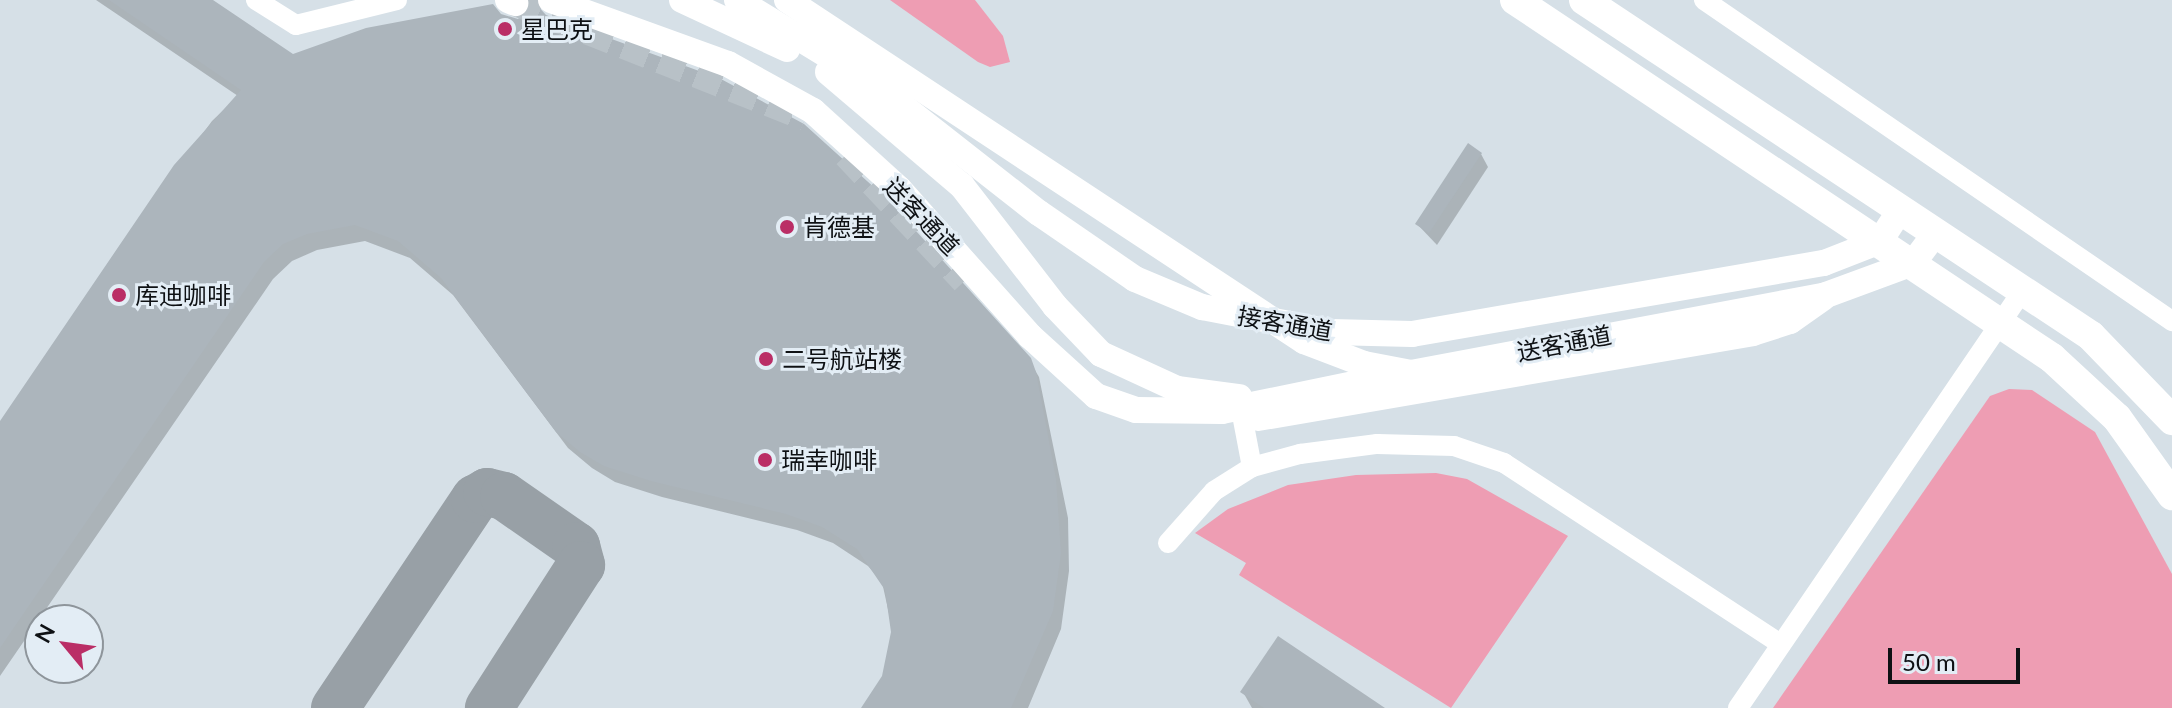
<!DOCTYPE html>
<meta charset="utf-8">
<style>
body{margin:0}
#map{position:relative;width:2172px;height:708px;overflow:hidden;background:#d6e0e7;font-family:Lato,"Noto Sans SC",sans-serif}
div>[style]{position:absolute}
.green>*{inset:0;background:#ee9db3}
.shadow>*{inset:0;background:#0003}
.taxiway>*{height:48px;margin:-24px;padding:0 24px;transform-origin:24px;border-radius:24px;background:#98a0a6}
.building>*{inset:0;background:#acb5bc}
.major-tunnel>*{height:26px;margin-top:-13px;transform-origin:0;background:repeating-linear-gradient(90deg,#b8c1c7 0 26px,transparent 0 39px)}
.minor>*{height:20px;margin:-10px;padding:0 10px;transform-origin:10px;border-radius:10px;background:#fff}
.major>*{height:26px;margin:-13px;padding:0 13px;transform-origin:13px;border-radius:13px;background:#fff}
.highway>*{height:30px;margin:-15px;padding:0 15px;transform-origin:15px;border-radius:15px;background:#fff}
.dots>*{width:22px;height:22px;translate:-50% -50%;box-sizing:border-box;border:4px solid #e3edf5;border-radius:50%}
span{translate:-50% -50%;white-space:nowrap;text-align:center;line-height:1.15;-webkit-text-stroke:6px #e3edf5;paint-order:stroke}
.poi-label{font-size:24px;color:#0e1114}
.left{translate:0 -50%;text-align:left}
.street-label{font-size:24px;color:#0e1114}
.north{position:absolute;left:24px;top:604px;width:80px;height:80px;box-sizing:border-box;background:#e3edf5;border:2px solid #8e959b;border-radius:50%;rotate:299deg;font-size:22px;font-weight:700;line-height:32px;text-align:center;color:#0e1114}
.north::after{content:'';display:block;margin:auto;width:28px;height:36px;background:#ba2e66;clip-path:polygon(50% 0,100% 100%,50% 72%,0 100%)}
.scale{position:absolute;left:1888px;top:648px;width:132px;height:36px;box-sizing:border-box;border:4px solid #0e1114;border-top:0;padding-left:10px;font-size:24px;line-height:28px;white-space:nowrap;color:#0e1114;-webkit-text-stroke:6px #e3edf5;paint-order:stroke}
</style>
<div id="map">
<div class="green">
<i style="clip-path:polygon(890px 0,975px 0,1003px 36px,1010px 62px,990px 67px,978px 62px)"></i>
<i style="clip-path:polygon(2009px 389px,2032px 390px,2095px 432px,2172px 574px,2172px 708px,1773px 708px,1990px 396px)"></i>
<i style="clip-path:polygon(1436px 473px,1467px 479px,1568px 536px,1451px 708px,1239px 575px,1246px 563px,1195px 533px,1228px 509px,1288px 485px,1356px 475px)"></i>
</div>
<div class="shadow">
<i style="clip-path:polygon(96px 0,209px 0,293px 56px,500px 16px,518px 21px,544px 17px,1029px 360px,1039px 377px,1068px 518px,1069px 571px,1061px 629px,1028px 708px,863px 708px,884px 677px,893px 632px,882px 582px,868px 566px,833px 543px,797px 530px,662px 497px,615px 482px,592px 468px,568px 448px,453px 295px,410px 258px,365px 241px,317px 250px,292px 261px,273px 279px,0 676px,0 424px,119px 247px,212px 121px,238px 96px)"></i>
<i style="clip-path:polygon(1481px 154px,1488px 167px,1437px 245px,1417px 224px)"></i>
<i style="clip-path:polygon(1243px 692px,1381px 708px,1252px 708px)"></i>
</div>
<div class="taxiway">
<i style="left:335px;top:708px;width:252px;rotate:-56.2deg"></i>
<i style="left:475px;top:499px;width:14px;rotate:-30deg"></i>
<i style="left:487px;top:492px;width:17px;rotate:13deg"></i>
<i style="left:504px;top:496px;width:88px;rotate:34.8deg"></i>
<i style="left:576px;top:546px;width:20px;rotate:75deg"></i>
<i style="left:581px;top:565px;width:170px;rotate:122.8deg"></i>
</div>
<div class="building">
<i style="clip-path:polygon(109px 0,213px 0,293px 54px,366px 28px,493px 4px,501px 14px,518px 19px,535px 3px,546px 15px,721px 79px,804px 124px,888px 200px,1031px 358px,1036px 372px,1056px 479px,1061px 553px,1053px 611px,1011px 708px,861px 708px,882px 676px,891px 632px,885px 590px,857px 549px,822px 527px,786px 514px,651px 481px,604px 466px,580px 452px,556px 432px,441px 278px,398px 241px,355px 225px,307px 234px,283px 244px,264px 262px,0 648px,0 421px,174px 165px,241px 90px)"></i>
<i style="clip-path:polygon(1468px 143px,1482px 153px,1429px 233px,1415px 224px)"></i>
<i style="clip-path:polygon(1278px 636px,1385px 708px,1264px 708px,1240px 692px)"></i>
</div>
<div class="major-tunnel">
<i style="left:515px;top:3px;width:312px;rotate:21.6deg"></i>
<i style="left:846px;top:155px;width:173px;rotate:46.9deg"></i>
</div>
<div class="minor">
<i style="left:256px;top:0;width:47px;rotate:32deg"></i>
<i style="left:296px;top:25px;width:104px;rotate:-13.9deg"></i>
<i style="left:1704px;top:0;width:568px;rotate:34.45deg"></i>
<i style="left:1243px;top:420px;width:48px;rotate:79.2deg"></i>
<i style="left:1168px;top:543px;width:69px;rotate:-48.5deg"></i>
<i style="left:1214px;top:491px;width:45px;rotate:-32.3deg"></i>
<i style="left:1252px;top:467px;width:50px;rotate:-15.2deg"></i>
<i style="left:1300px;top:454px;width:78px;rotate:-7.4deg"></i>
<i style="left:1377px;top:444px;width:77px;rotate:1.5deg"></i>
<i style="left:1454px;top:446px;width:53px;rotate:18.8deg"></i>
<i style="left:1504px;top:463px;width:331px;rotate:33.2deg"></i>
<i style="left:1738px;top:708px;width:506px;rotate:-55.71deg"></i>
</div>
<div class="major">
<i style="left:508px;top:0;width:8px;rotate:23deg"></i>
<i style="left:551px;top:0;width:188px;rotate:19.9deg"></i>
<i style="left:728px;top:64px;width:97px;rotate:28.9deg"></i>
<i style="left:813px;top:111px;width:116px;rotate:42.2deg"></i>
<i style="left:899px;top:189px;width:197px;rotate:48.3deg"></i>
<i style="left:1030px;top:336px;width:89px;rotate:42.3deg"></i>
<i style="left:1096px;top:396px;width:42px;rotate:19.3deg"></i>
<i style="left:1136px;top:410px;width:86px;rotate:0.7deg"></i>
<i style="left:1222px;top:411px;width:180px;rotate:-11.6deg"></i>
<i style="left:682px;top:0;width:116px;rotate:25deg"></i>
<i style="left:737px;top:0;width:159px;rotate:31.4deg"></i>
<i style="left:873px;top:83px;width:211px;rotate:38.1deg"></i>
<i style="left:1039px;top:213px;width:116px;rotate:34.5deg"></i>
<i style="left:1135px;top:279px;width:73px;rotate:22.7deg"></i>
<i style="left:1202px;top:307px;width:131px;rotate:11deg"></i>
<i style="left:1331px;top:332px;width:81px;rotate:1.4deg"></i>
<i style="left:1412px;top:334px;width:418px;rotate:-9.8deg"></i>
<i style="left:1824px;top:263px;width:60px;rotate:-21.4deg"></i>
<i style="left:1880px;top:241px;width:37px;rotate:-57deg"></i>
<i style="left:787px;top:0;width:619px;rotate:33.41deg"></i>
<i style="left:1304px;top:341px;width:64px;rotate:21deg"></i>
<i style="left:1364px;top:364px;width:48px;rotate:10.8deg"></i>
<i style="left:1411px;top:373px;width:422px;rotate:-10.6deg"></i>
<i style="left:1826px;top:295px;width:93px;rotate:-20.2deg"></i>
<i style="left:1913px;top:263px;width:39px;rotate:-53deg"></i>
<i style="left:828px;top:72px;width:176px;rotate:40.4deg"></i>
<i style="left:962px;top:186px;width:152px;rotate:52.2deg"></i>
<i style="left:1055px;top:306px;width:66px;rotate:46.2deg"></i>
<i style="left:1101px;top:354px;width:84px;rotate:24.7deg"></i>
<i style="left:1177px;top:389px;width:63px;rotate:7.4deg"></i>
<i style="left:1258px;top:418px;width:502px;rotate:-9.74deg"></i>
<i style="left:1753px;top:333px;width:39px;rotate:-18deg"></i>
<i style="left:1790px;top:321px;width:39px;rotate:-35deg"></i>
</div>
<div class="highway">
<i style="left:1515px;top:0;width:645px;rotate:33.69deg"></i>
<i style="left:2052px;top:358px;width:88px;rotate:42.7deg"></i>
<i style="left:2117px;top:418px;width:95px;rotate:54.5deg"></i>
<i style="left:1584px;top:0;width:608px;rotate:33.53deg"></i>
<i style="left:2091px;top:336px;width:117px;rotate:46deg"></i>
</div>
<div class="dots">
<i style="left:505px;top:29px;background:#ba2e66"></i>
<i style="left:787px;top:227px;background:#ba2e66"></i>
<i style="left:119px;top:295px;background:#ba2e66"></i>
<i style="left:766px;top:359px;background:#ba2e66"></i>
<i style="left:765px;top:460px;background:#ba2e66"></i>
</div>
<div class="poi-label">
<span class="left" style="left:521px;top:29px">星巴克</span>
<span class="left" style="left:803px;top:227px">肯德基</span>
<span class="left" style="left:135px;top:295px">库迪咖啡</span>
<span class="left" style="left:782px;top:359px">二号航站楼</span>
<span class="left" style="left:781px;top:460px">瑞幸咖啡</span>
</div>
<div class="street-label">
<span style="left:922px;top:216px;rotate:46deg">送客通道</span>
<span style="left:1285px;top:323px;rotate:10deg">接客通道</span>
<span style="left:1564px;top:343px;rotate:-11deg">送客通道</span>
</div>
<div class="north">N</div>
<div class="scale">50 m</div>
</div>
